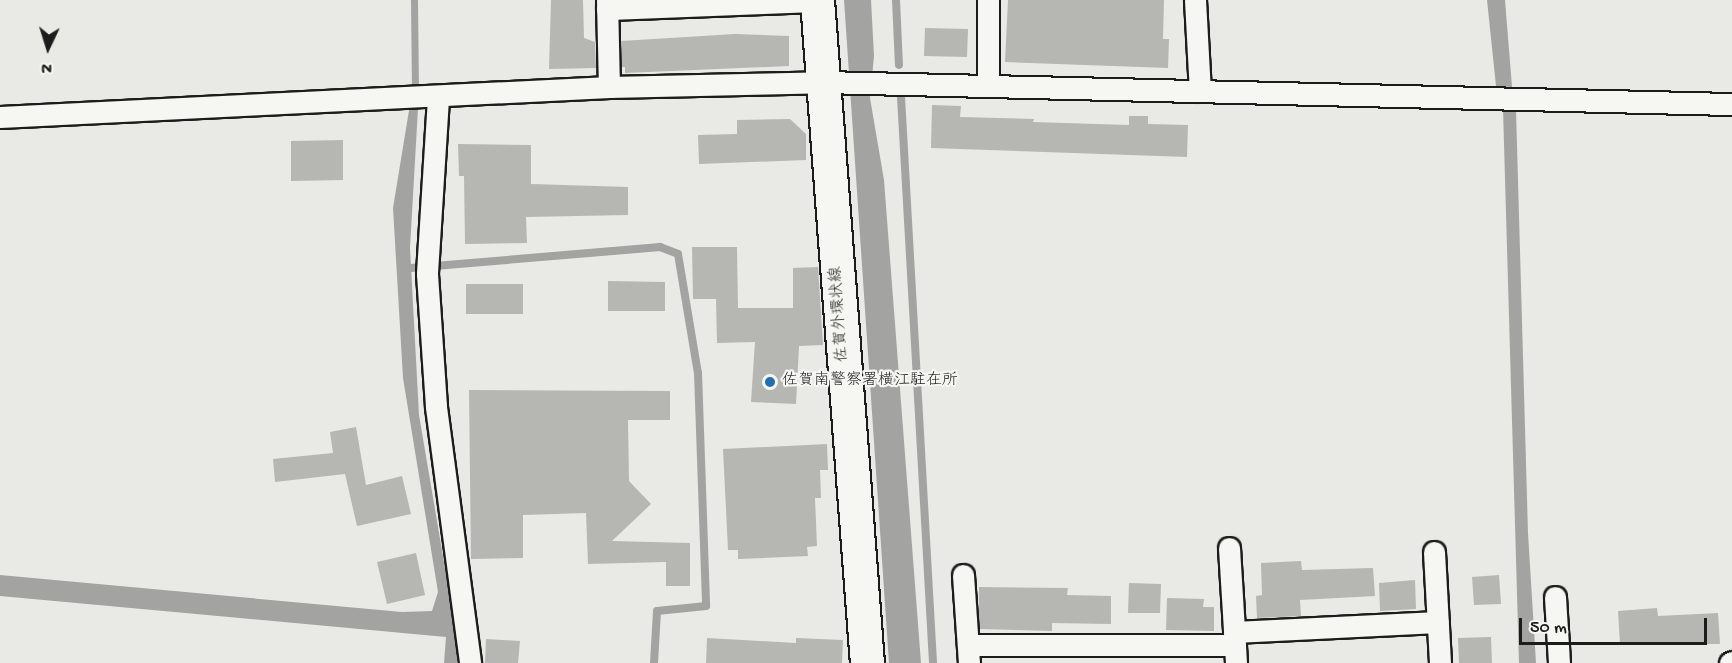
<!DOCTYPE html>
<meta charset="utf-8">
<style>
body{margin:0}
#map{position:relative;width:1732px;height:663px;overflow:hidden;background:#e9e9e5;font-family:"Gochi Hand","Klee One",sans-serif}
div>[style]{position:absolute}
.water>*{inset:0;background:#a3a3a1}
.stream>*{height:8px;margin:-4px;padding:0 4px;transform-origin:4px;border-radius:4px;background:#a3a3a1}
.building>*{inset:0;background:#b6b6b3}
.roads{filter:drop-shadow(2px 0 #1c1c1c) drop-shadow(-2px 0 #1c1c1c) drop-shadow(0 2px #1c1c1c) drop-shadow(0 -2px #1c1c1c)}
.minor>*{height:21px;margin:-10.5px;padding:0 10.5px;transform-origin:10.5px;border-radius:10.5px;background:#f6f6f2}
.primary>*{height:33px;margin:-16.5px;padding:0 16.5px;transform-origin:16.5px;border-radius:16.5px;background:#f6f6f2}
.dots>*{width:16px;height:16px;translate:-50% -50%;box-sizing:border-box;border:3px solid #f6f6f2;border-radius:50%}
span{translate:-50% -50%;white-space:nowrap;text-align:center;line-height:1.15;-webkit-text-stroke:4.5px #f6f6f2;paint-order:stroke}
.street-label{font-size:16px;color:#1c1c1c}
.poi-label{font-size:16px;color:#1c1c1c}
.left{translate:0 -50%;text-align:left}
.north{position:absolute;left:18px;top:18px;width:60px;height:60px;-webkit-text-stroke:4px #f6f6f2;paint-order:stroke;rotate:184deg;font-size:16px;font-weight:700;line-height:24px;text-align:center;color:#1c1c1c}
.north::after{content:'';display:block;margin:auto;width:21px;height:27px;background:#1c1c1c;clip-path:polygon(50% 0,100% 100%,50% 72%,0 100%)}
.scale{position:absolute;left:1519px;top:618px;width:188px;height:27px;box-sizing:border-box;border:3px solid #1c1c1c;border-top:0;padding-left:8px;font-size:18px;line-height:21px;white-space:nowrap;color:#1c1c1c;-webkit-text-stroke:4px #f6f6f2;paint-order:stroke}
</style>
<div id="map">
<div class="water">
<i style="clip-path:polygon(411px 0,418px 0,419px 91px,410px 248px,419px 415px,457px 639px,457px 663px,444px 663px,446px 637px,0 596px,0 575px,402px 612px,432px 611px,438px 592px,403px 378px,393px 208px,412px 92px)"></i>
<i style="clip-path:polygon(844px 0,871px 0,874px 56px,870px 98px,884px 180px,921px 663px,889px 663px)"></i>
<i style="clip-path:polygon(1487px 0,1505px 0,1512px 87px,1496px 86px)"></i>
<i style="clip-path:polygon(1503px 109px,1516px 110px,1528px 533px,1536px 663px,1519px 663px)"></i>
</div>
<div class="stream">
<i style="left:896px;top:0;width:65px;rotate:87.4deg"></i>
<i style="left:901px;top:97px;width:567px;rotate:86.76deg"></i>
<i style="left:411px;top:268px;width:250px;rotate:-4.8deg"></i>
<i style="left:660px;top:247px;width:19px;rotate:21deg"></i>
<i style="left:678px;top:254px;width:121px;rotate:80.5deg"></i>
<i style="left:698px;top:373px;width:233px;rotate:88deg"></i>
<i style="left:706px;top:606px;width:49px;rotate:174.2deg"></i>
<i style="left:657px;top:611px;width:52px;rotate:93.3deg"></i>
</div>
<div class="building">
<i style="clip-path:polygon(551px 0,583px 0,584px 38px,595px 42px,596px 68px,549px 69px)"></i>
<i style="clip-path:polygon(1008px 0,1164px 0,1163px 39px,1169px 39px,1168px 68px,1005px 62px)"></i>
<i style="clip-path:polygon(925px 28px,968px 29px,967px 57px,924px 56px)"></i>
<i style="clip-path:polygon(735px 34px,789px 36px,789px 66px,625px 73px,625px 67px,621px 67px,621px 41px)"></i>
<i style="clip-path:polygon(932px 105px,961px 106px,960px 117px,1034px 119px,1033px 122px,1129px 125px,1129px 116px,1148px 116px,1148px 124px,1188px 125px,1187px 157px,931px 148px)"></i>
<i style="clip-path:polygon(790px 119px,806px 134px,806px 160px,699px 164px,698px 135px,737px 134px,737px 120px)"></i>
<i style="clip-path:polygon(343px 140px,343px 180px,291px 181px,291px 141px)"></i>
<i style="clip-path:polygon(458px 144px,531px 145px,531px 184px,628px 187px,628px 215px,526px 217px,527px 243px,465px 244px,464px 176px,459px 176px)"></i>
<i style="clip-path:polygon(692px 247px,737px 247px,738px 308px,793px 308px,793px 268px,818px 267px,823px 345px,799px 346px,796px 404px,751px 402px,755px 342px,717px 343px,716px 299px,693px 299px)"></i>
<i style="clip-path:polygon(608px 281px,665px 282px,665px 311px,608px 311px)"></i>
<i style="clip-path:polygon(466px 284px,523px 284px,523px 314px,466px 314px)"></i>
<i style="clip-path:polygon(469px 390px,670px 391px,670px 420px,628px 420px,629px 481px,651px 504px,612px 541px,690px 543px,690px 586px,666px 586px,666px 562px,588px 564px,586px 513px,523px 515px,523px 558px,471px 559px)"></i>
<i style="clip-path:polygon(356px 427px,366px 485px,402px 476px,411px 514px,357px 526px,345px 474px,275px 482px,273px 459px,333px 453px,330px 432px)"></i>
<i style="clip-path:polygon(827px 444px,828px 470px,820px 470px,821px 498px,815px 498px,817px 546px,807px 547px,808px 556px,738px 559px,738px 550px,728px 550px,723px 449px)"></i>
<i style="clip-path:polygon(416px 553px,425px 595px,387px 604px,377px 562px)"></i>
<i style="clip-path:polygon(1301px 561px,1302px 570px,1373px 568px,1375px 596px,1300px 600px,1301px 616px,1257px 618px,1256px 596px,1262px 595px,1261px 563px)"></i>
<i style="clip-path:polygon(1499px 575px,1501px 604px,1474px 605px,1472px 577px)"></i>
<i style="clip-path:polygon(1415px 580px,1416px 609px,1380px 611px,1379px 583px)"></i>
<i style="clip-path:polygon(1129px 583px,1161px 584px,1160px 613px,1128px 613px)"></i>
<i style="clip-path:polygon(979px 587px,1068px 588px,1067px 595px,1111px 596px,1111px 624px,1052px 623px,1052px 631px,979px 629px)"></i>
<i style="clip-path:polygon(1167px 598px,1204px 599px,1203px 607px,1214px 607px,1214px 631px,1166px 630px)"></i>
<i style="clip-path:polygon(1657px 608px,1658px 616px,1718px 613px,1720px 644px,1620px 644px,1618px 611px)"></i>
<i style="clip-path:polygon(1491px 637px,1492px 663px,1459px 663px,1458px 638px)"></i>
<i style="clip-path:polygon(707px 638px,796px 643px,796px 638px,843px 640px,842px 663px,706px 663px)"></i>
<i style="clip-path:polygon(486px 639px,520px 641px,518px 663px,485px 663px)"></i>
</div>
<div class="roads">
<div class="minor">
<i style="left:607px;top:0;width:87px;rotate:88.7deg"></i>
<i style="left:1195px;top:0;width:91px;rotate:86.9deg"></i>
<i style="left:607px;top:9px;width:210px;rotate:-2.2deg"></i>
<i style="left:988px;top:85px;width:85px;rotate:-90deg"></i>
<i style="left:438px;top:98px;width:176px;rotate:93.6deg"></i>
<i style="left:427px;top:274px;width:133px;rotate:86.1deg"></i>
<i style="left:436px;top:407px;width:258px;rotate:82.4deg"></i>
<i style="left:0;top:117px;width:610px;rotate:-2.82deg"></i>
<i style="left:609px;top:87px;width:214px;rotate:-1.3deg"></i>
<i style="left:823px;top:82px;width:909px;rotate:1.39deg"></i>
<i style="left:1229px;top:548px;width:115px;rotate:86.5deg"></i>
<i style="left:1434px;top:552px;width:111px;rotate:86.9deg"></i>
<i style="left:963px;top:575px;width:88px;rotate:86.1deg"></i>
<i style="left:1555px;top:597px;width:66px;rotate:86.5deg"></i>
<i style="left:1234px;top:632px;width:204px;rotate:-2.8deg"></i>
<i style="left:968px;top:645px;width:267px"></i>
<i style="left:1730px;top:663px;width:2px;rotate:-27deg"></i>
</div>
<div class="primary">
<i style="left:817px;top:0;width:665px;rotate:85.69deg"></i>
</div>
</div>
<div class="dots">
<i style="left:770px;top:382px;background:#1f6fb2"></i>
</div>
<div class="street-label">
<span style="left:841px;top:314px;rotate:-94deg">佐賀外環状線</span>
</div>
<div class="poi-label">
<span class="left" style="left:782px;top:382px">佐賀南警察署横江駐在所</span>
</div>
<div class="north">N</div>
<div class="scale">50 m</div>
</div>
